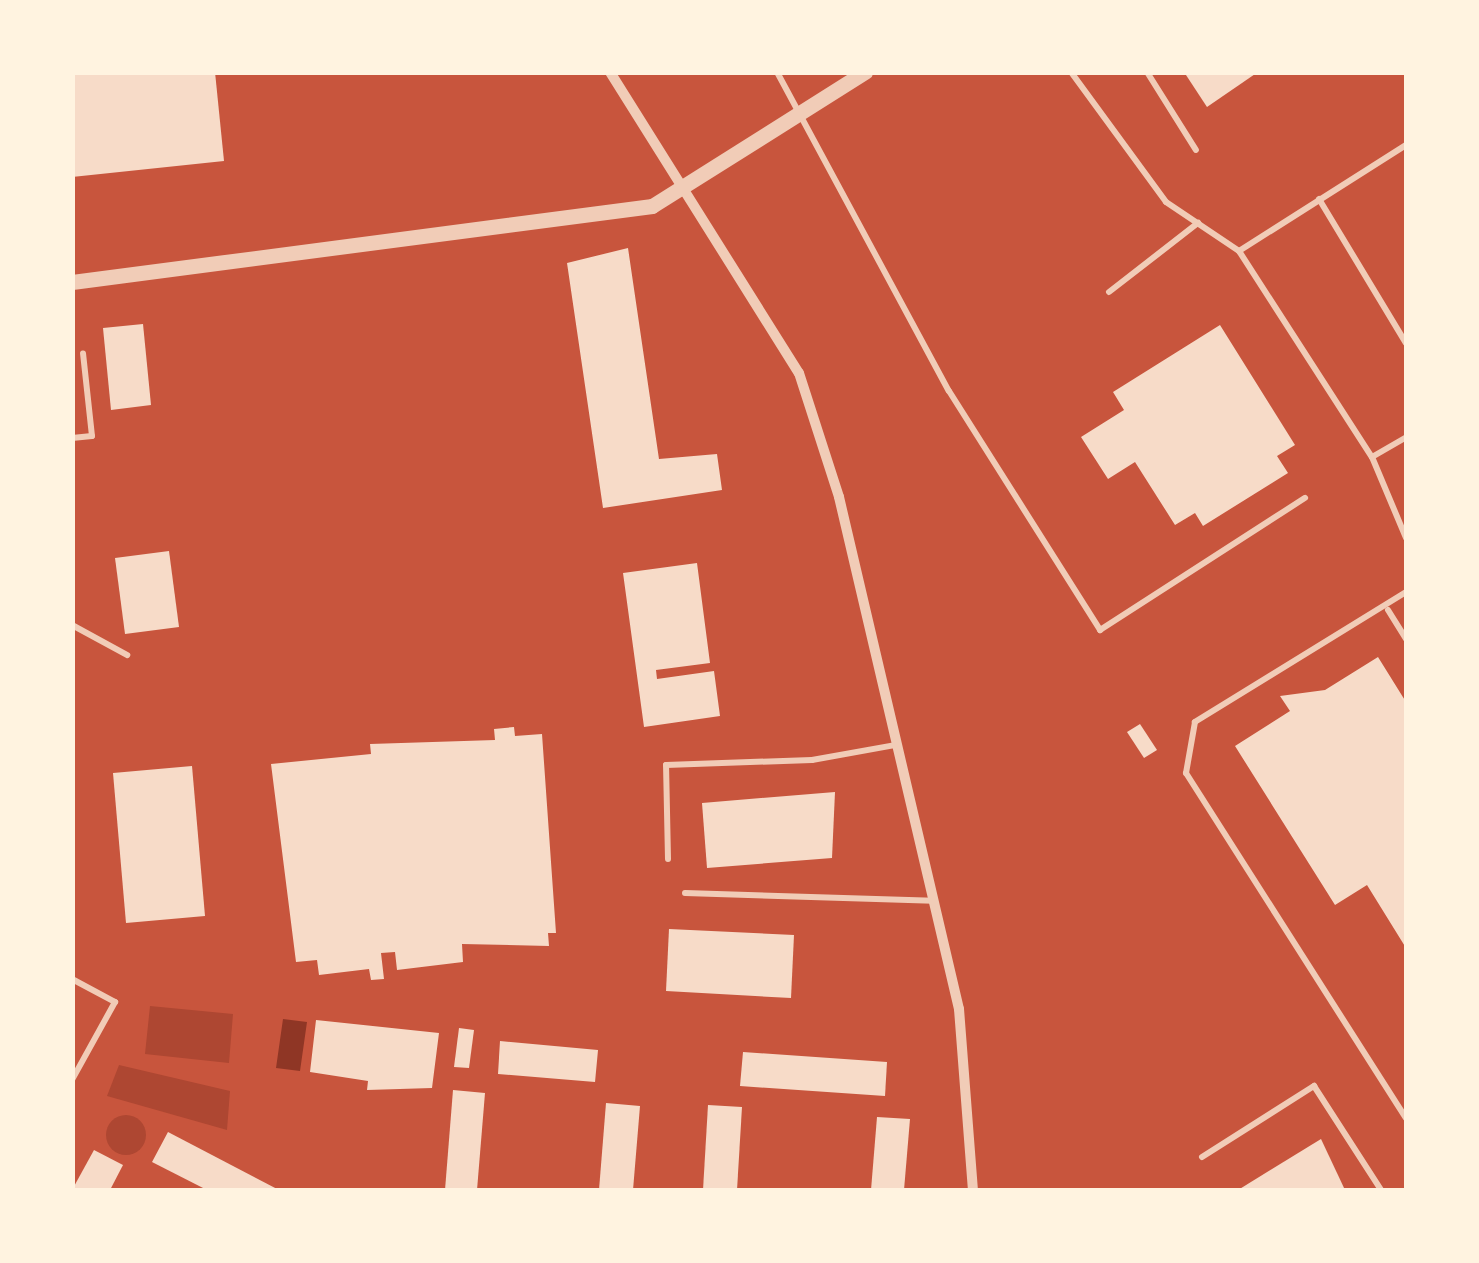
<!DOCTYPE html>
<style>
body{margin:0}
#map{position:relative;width:1479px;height:1263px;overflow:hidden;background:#c8553d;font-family:"Space Grotesk",sans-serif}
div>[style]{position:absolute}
.green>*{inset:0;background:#ae4732}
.round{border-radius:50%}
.water>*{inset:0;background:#8f3625}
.building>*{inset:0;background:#f7dbc8}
.service>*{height:6px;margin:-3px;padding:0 3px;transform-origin:3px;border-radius:3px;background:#f1ccb7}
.minor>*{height:10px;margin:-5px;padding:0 5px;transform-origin:5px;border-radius:5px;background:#f1ccb7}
.tertiary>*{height:15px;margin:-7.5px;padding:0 7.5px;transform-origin:7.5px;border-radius:7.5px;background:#f1ccb7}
span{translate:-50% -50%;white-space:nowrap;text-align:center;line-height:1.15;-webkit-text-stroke:10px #fff3e0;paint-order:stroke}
.frame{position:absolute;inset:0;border:75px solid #fff3e0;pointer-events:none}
</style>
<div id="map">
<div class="green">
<i style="clip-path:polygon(150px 1006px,233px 1014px,229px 1063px,145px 1054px)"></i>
<i style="clip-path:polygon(119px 1065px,230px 1091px,227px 1130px,107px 1096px)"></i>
<i class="round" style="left:106px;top:1115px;width:40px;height:40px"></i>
</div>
<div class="water">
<i style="clip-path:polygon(283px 1019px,307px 1022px,300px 1071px,276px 1068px)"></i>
</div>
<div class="building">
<i style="clip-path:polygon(72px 72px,215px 72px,224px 161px,72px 177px)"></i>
<i style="clip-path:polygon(1184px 72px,1258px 72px,1207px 107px)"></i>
<i style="clip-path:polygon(628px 248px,659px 459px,717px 454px,722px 490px,603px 508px,567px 263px)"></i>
<i style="clip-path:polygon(143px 324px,151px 405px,111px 410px,103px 328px)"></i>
<i style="clip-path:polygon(1220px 325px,1295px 445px,1277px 456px,1288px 473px,1203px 526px,1195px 513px,1175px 525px,1135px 462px,1108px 479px,1081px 437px,1124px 410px,1113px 392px)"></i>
<i style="clip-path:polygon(169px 551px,179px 627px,125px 634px,115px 558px)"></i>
<i style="clip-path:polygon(697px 563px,710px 663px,656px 670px,657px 679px,714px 671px,720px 716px,644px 727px,623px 573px)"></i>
<i style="clip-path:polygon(1378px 657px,1406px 702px,1406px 948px,1367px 885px,1335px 905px,1235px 746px,1290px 711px,1280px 696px,1325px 690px)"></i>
<i style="clip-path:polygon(1140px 724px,1157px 750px,1144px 758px,1127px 732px)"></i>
<i style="clip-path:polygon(514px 727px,515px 736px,542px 734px,556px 933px,548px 933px,549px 946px,462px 944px,463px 962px,397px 970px,395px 952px,381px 953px,384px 979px,371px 980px,369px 969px,319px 975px,317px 960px,296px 962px,271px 764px,371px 754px,370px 744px,495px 740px,494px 729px)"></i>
<i style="clip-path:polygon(192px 766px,205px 916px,126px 923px,113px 773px)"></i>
<i style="clip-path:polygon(835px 792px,832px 858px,707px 868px,702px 803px)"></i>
<i style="clip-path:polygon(669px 929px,794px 935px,791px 998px,666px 991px)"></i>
<i style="clip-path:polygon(316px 1020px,439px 1033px,432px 1088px,367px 1090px,368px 1081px,310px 1072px)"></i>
<i style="clip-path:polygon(459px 1028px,474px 1030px,469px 1068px,454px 1067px)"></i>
<i style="clip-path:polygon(500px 1041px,598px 1050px,595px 1082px,498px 1074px)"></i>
<i style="clip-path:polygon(743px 1052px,887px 1062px,885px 1096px,740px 1086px)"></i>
<i style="clip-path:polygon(453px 1090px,485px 1093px,477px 1190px,445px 1190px)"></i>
<i style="clip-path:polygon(606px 1103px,640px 1106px,633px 1190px,599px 1190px)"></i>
<i style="clip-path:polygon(708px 1105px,742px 1107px,737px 1190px,703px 1190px)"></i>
<i style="clip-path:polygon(877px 1117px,910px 1119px,904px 1190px,871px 1190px)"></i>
<i style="clip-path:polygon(168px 1132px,279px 1190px,207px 1190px,152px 1162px)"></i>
<i style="clip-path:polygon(1321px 1139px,1345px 1190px,1238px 1190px)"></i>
<i style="clip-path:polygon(94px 1150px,123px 1165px,110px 1190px,72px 1190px)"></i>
</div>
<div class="service">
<i style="left:777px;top:72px;width:362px;rotate:61.7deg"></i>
<i style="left:949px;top:391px;width:283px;rotate:57.7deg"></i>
<i style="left:1100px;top:630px;width:244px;rotate:-32.8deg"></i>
<i style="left:1071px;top:72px;width:161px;rotate:53.8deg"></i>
<i style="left:1166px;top:202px;width:88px;rotate:33.9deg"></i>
<i style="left:1239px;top:251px;width:198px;rotate:-32.4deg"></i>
<i style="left:1147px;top:72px;width:92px;rotate:57.9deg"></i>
<i style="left:1319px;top:199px;width:168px;rotate:58.9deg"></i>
<i style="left:1239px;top:251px;width:245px;rotate:57.2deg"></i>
<i style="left:1372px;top:457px;width:39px;rotate:-30deg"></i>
<i style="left:1109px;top:292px;width:113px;rotate:-37.8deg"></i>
<i style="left:72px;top:438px;width:20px;rotate:-6deg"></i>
<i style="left:92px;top:436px;width:83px;rotate:-96.2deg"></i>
<i style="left:1372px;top:457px;width:88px;rotate:67.2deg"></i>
<i style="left:1406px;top:592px;width:248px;rotate:148.4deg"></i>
<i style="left:1195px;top:722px;width:52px;rotate:100deg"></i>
<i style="left:1186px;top:773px;width:409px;rotate:57.5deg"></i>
<i style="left:1388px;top:610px;width:34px;rotate:58deg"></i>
<i style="left:72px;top:625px;width:63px;rotate:28.6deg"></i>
<i style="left:668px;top:859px;width:94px;rotate:-91.2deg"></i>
<i style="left:666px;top:765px;width:146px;rotate:-2deg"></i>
<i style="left:812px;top:760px;width:84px;rotate:-10.2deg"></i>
<i style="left:685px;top:893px;width:248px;rotate:1.8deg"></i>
<i style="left:72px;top:979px;width:49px;rotate:28.1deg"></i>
<i style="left:115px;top:1002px;width:89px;rotate:118.9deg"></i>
<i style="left:1202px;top:1157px;width:133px;rotate:-32.4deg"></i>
<i style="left:1314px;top:1086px;width:124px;rotate:57.2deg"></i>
</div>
<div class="minor">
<i style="left:610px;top:72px;width:355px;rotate:57.9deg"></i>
<i style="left:799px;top:373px;width:130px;rotate:72.1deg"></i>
<i style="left:839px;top:497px;width:526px;rotate:76.81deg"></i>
<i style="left:959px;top:1009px;width:182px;rotate:85.6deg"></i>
</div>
<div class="tertiary">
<i style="left:72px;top:282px;width:585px;rotate:-7.47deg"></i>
<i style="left:652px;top:206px;width:252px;rotate:-32.2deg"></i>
</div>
<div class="frame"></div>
</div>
